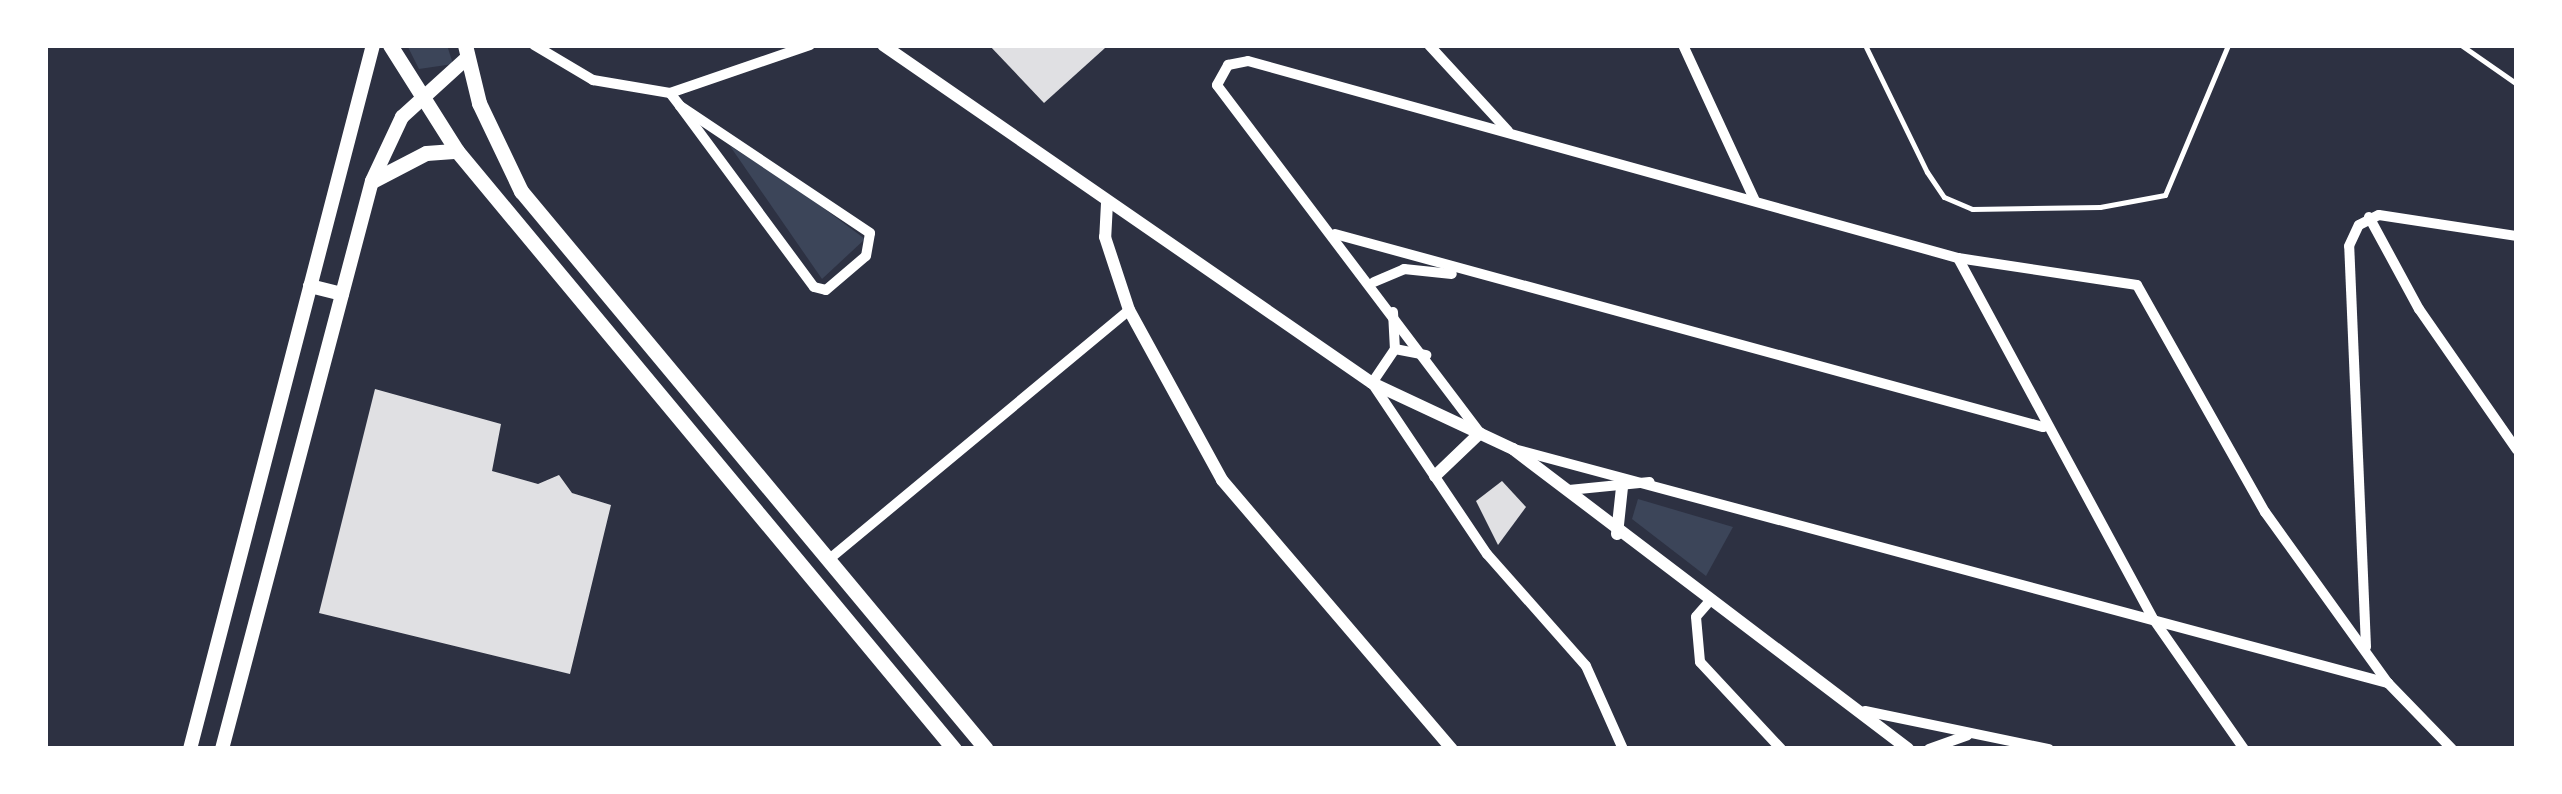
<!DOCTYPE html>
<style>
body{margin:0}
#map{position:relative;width:2562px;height:794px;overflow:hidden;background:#2d3142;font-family:Barlow,sans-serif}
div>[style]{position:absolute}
.green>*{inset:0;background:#3c4559}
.building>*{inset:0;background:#e0e0e3}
.service>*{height:5px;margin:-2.5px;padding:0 2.5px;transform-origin:2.5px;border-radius:2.5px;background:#fff}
.minor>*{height:10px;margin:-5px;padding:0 5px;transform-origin:5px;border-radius:5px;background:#fff}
.tertiary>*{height:12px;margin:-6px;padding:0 6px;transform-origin:6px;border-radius:6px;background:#fff}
.secondary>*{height:14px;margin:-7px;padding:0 7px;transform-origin:7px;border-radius:7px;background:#fff}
.primary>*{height:15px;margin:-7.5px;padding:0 7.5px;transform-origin:7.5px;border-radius:7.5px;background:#fff}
span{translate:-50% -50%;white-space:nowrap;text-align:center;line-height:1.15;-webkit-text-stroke:9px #fff;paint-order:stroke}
.frame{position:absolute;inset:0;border:48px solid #fff;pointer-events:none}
</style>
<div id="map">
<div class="green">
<i style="clip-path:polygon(407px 45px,447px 45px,453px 64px,419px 69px)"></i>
<i style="clip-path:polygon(730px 146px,791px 184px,865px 239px,822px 279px)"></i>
<i style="clip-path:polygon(1638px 499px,1733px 527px,1706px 576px,1632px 519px)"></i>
</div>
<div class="building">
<i style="clip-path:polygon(989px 45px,1103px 45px,1105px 48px,1044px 103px)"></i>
<i style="clip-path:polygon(375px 389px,501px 424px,492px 471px,538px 484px,559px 475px,572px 493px,611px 505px,570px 674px,319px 613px)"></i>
<i style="clip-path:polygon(1502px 481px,1526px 507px,1498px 545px,1476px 501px)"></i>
</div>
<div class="service">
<i style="left:1865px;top:45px;width:141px;rotate:64deg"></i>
<i style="left:1927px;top:172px;width:30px;rotate:56deg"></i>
<i style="left:1944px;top:197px;width:30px;rotate:23deg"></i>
<i style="left:1972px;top:209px;width:128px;rotate:-0.9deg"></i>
<i style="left:2100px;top:207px;width:66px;rotate:-10.5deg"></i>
<i style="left:2165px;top:195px;width:163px;rotate:-67.2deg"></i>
<i style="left:2461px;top:45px;width:68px;rotate:34.9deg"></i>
</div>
<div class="minor">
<i style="left:534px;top:45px;width:69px;rotate:30.7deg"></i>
<i style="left:593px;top:80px;width:78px;rotate:9.6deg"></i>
<i style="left:670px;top:93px;width:148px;rotate:-18.9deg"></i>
<i style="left:1429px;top:45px;width:117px;rotate:47.4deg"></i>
<i style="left:1683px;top:45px;width:170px;rotate:65.2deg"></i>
<i style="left:670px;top:93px;width:16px;rotate:52deg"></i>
<i style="left:680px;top:106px;width:225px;rotate:53.5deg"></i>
<i style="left:814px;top:287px;width:12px;rotate:14deg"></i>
<i style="left:826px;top:290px;width:52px;rotate:-40.4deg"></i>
<i style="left:866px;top:256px;width:23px;rotate:-80deg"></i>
<i style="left:870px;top:233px;width:229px;rotate:-146.2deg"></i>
<i style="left:2369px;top:217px;width:105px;rotate:61.5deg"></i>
<i style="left:2419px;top:309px;width:172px;rotate:55.2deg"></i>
<i style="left:1335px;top:234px;width:734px;rotate:15.25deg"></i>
<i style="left:1958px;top:258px;width:412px;rotate:61.6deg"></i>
<i style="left:2154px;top:620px;width:157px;rotate:55.1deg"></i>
<i style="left:1374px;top:282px;width:33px;rotate:-23deg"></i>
<i style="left:1404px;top:269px;width:48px;rotate:5.9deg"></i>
<i style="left:1393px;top:312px;width:37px;rotate:87deg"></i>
<i style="left:1395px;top:349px;width:41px;rotate:124.1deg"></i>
<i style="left:1372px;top:383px;width:206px;rotate:56.1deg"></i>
<i style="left:1487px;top:554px;width:149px;rotate:48.5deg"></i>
<i style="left:1586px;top:666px;width:91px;rotate:66deg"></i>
<i style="left:1395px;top:349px;width:32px;rotate:11deg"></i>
<i style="left:1480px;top:433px;width:436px;rotate:-127.1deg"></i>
<i style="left:1217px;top:85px;width:23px;rotate:-61deg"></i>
<i style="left:1228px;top:65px;width:20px;rotate:-11deg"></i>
<i style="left:1248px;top:61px;width:737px;rotate:15.51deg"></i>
<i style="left:1958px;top:258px;width:181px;rotate:8.6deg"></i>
<i style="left:2137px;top:285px;width:261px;rotate:60.6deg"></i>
<i style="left:2265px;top:512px;width:211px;rotate:54.3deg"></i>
<i style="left:2388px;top:683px;width:92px;rotate:45.9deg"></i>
<i style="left:1514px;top:449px;width:905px;rotate:14.99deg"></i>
<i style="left:1569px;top:490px;width:81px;rotate:-5.6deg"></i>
<i style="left:827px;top:561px;width:393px;rotate:-39.7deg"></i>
<i style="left:1708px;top:603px;width:18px;rotate:131deg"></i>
<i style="left:1696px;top:617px;width:45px;rotate:84.9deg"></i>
<i style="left:1700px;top:662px;width:119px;rotate:47deg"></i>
<i style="left:2366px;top:647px;width:401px;rotate:-92.4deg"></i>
<i style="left:2349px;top:246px;width:23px;rotate:-65deg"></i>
<i style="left:2359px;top:225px;width:22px;rotate:-27deg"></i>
<i style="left:2379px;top:215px;width:140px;rotate:8.7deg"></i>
<i style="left:1865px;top:711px;width:188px;rotate:11.7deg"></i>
<i style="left:1929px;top:749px;width:41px;rotate:-19.7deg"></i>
</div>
<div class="tertiary">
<i style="left:883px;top:45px;width:594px;rotate:34.65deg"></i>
<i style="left:1372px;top:383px;width:156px;rotate:25.1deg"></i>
<i style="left:1513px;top:449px;width:496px;rotate:37.2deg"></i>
<i style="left:1107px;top:203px;width:34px;rotate:93deg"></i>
<i style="left:1105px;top:237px;width:77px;rotate:71.8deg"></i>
<i style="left:1129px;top:310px;width:194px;rotate:61.3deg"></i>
<i style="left:1222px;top:480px;width:354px;rotate:49.5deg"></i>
<i style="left:1435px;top:476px;width:62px;rotate:-43.7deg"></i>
<i style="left:1617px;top:534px;width:47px;rotate:-83.9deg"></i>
</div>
<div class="secondary">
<i style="left:310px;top:286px;width:33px;rotate:14deg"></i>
<i style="left:190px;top:749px;width:727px;rotate:-75.43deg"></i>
<i style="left:222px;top:749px;width:587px;rotate:-75.21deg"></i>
<i style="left:372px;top:181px;width:71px;rotate:-64.9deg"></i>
<i style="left:402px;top:117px;width:89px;rotate:-42.3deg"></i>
</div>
<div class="primary">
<i style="left:390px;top:45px;width:125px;rotate:57.7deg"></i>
<i style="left:457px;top:151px;width:778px;rotate:50.27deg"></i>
<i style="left:465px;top:45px;width:60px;rotate:76.4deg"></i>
<i style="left:479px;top:103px;width:98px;rotate:64.5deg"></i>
<i style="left:521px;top:191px;width:726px;rotate:50.19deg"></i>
<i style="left:372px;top:181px;width:61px;rotate:-27.4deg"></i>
<i style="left:426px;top:153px;width:31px;rotate:-4deg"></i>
</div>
<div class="frame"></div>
</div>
